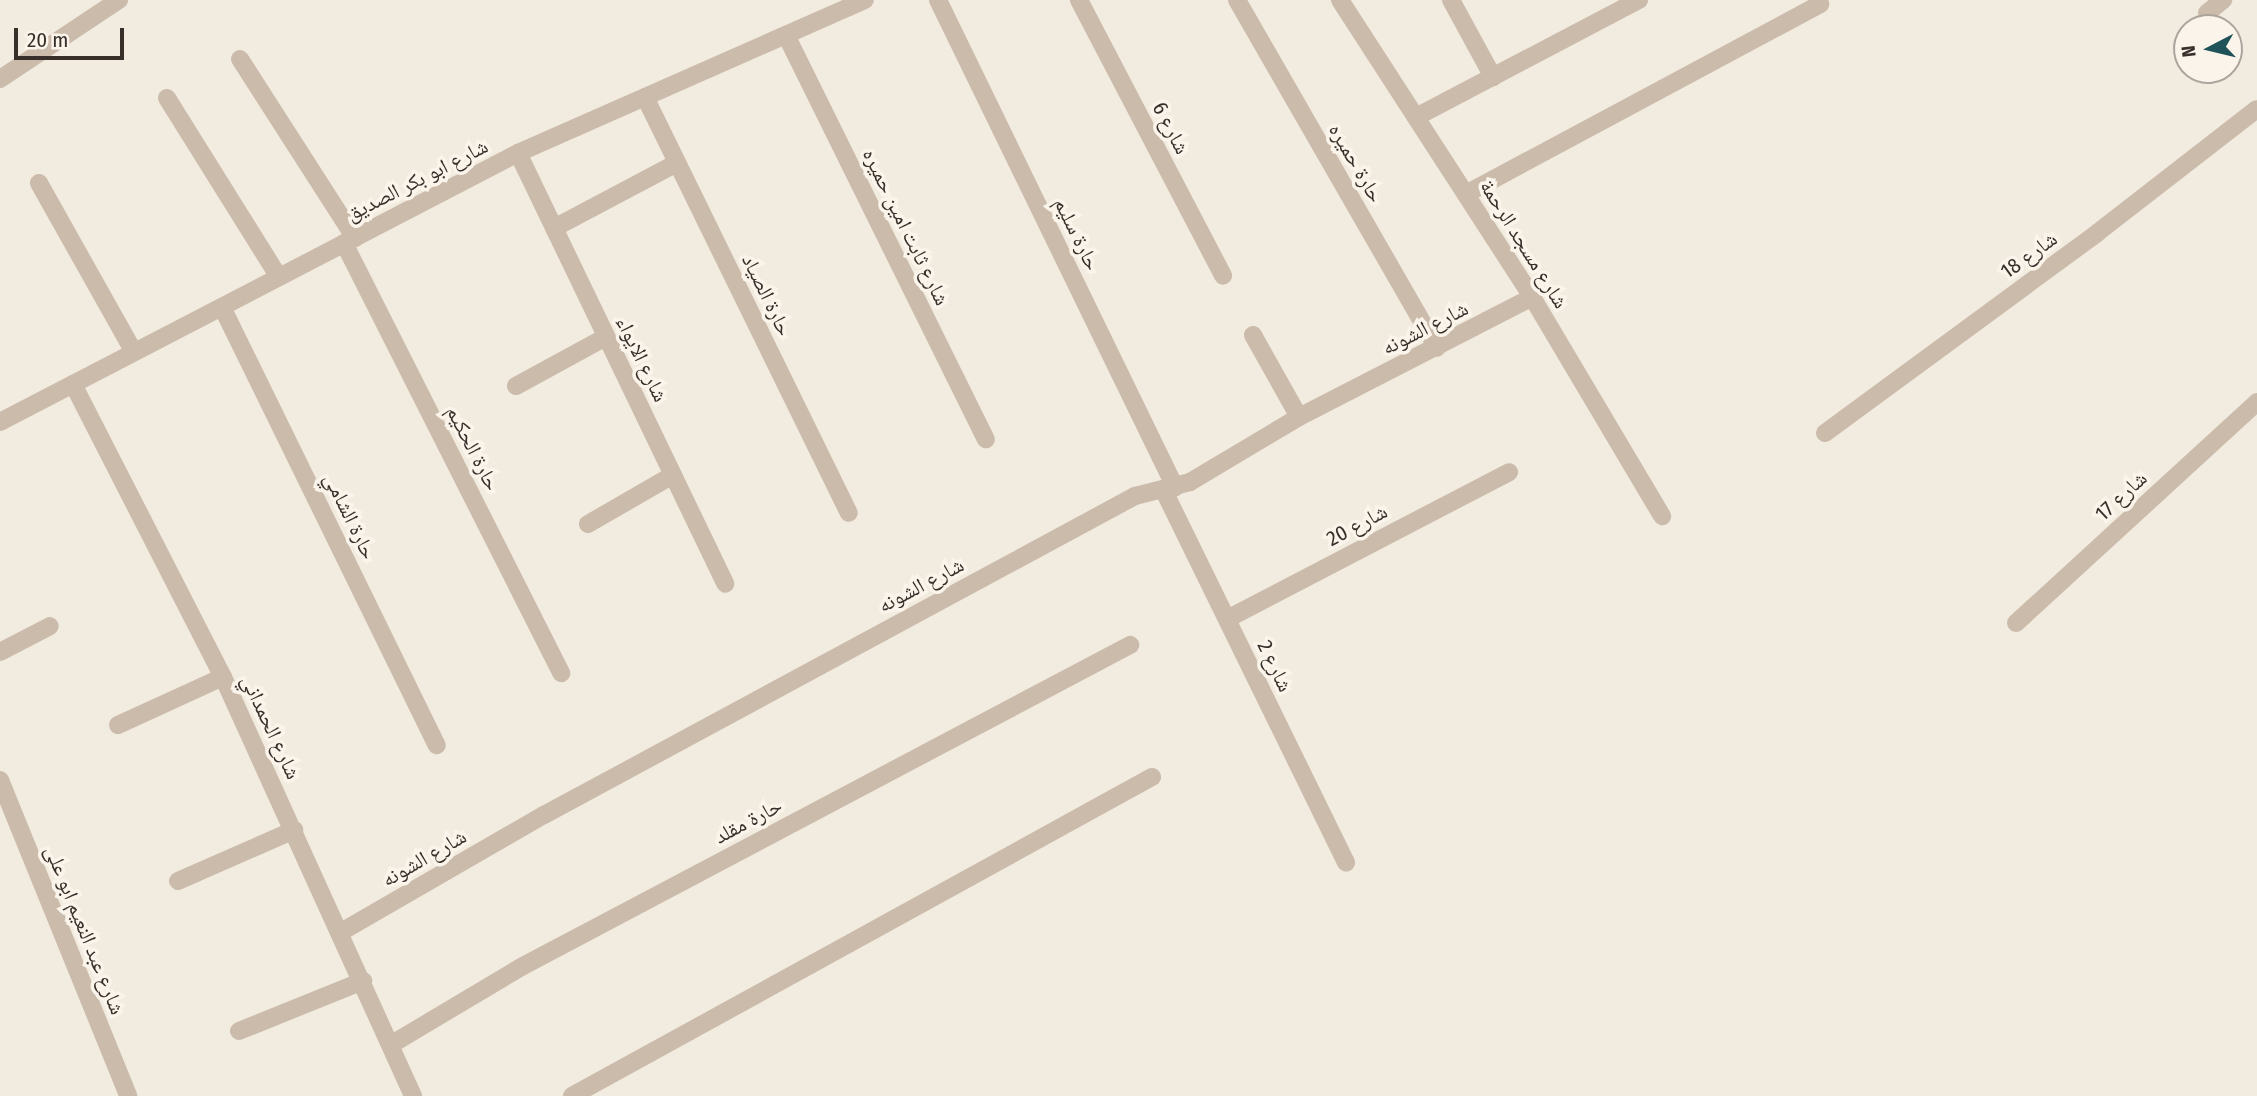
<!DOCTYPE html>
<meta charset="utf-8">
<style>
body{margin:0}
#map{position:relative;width:2257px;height:1096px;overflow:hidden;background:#f2ebdf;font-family:"Fira Sans Condensed","Noto Naskh Arabic",sans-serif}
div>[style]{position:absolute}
.minor>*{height:18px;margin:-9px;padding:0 9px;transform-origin:9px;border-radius:9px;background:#cbbbab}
span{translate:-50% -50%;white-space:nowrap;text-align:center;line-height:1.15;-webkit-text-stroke:7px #faf4eb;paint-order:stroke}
.street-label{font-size:21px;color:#382f2a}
.north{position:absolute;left:2173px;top:14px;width:70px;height:70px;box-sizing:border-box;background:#faf4eb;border:2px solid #aca59e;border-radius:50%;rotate:263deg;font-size:19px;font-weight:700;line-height:28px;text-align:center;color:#382f2a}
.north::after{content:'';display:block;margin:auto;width:24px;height:32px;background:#205259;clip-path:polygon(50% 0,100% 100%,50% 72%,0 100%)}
.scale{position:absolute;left:14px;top:28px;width:110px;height:32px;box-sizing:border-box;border:4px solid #382f2a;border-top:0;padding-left:9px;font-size:21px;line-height:24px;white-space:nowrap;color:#382f2a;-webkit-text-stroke:5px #faf4eb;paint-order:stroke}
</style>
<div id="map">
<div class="minor">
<i style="left:938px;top:0;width:542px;rotate:64.05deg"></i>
<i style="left:1079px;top:0;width:311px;rotate:62.4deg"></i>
<i style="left:1237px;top:0;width:401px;rotate:60.1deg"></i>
<i style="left:1340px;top:0;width:354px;rotate:57.1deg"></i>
<i style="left:1532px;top:297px;width:255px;rotate:59.3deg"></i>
<i style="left:1451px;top:0;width:88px;rotate:61.4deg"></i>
<i style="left:2207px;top:13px;width:21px;rotate:-39deg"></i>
<i style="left:786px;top:35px;width:451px;rotate:63.7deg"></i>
<i style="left:240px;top:59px;width:213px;rotate:57.3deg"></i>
<i style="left:0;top:79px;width:143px;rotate:-33.6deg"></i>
<i style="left:645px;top:97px;width:463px;rotate:63.9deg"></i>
<i style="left:167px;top:98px;width:211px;rotate:58deg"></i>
<i style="left:1416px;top:117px;width:252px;rotate:-27.7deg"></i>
<i style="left:518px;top:153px;width:478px;rotate:64.3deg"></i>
<i style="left:39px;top:183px;width:194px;rotate:60.7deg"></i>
<i style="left:1466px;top:194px;width:402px;rotate:-28.2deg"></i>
<i style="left:554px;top:228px;width:139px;rotate:-27.9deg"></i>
<i style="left:344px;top:243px;width:482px;rotate:63.2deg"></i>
<i style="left:222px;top:307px;width:488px;rotate:63.9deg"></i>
<i style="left:1253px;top:335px;width:94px;rotate:60.7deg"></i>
<i style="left:73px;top:384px;width:329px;rotate:62.9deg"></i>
<i style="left:223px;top:677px;width:460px;rotate:65.6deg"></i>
<i style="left:516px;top:386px;width:102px;rotate:-28.6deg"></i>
<i style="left:0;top:422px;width:584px;rotate:-27.44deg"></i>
<i style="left:518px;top:153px;width:379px;rotate:-23.8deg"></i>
<i style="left:1825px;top:433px;width:338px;rotate:-36.3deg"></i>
<i style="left:2097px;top:233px;width:202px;rotate:-37.8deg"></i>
<i style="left:1163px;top:489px;width:416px;rotate:63.9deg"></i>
<i style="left:588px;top:524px;width:98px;rotate:-30deg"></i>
<i style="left:1227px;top:619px;width:318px;rotate:-27.5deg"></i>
<i style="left:2016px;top:623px;width:327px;rotate:-42.5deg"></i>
<i style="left:0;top:652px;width:56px;rotate:-27.5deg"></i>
<i style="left:118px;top:725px;width:115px;rotate:-24.6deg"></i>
<i style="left:0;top:780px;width:341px;rotate:67.9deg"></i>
<i style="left:178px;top:881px;width:127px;rotate:-23.7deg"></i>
<i style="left:341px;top:932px;width:234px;rotate:-30deg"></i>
<i style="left:544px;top:815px;width:672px;rotate:-28.36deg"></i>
<i style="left:1135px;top:496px;width:57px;rotate:-14.3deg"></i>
<i style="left:1190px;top:482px;width:127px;rotate:-30.8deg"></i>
<i style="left:1299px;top:417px;width:262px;rotate:-27.2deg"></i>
<i style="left:239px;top:1031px;width:134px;rotate:-22deg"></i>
<i style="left:392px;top:1044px;width:152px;rotate:-30.8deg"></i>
<i style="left:523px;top:966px;width:687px;rotate:-27.87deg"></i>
<i style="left:572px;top:1096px;width:662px;rotate:-28.81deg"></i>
</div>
<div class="street-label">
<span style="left:1171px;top:128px;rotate:62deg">شارع 6</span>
<span style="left:1356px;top:163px;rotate:60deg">حارة حميره</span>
<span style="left:417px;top:180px;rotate:-27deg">شارع ابو بكر الصديق</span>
<span style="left:906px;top:227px;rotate:64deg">شارع ثابت امين حميره</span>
<span style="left:1077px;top:234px;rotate:64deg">حارة سليم</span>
<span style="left:1524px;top:244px;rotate:58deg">شارع مسجد الرحمة</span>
<span style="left:2029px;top:255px;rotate:-36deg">شارع 18</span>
<span style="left:767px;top:295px;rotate:64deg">حارة الصياد</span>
<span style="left:1425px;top:328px;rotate:-27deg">شارع الشونه</span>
<span style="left:642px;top:359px;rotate:64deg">شارع الايواء</span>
<span style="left:473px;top:448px;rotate:63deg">حارة الحكيم</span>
<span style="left:2121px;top:496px;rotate:-43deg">شارع 17</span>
<span style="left:350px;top:516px;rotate:64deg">حارة الشامي</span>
<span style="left:1357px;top:525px;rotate:-28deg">شارع 20</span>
<span style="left:921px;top:585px;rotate:-28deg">شارع الشونه</span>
<span style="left:1275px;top:666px;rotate:64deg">شارع 2</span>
<span style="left:271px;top:727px;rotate:65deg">شارع الحمداني</span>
<span style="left:748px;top:821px;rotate:-28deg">حارة مقلد</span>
<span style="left:424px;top:858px;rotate:-30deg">شارع الشونه</span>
<span style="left:85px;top:930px;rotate:68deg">شارع عبد النعيم ابو على</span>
</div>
<div class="north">N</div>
<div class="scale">20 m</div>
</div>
